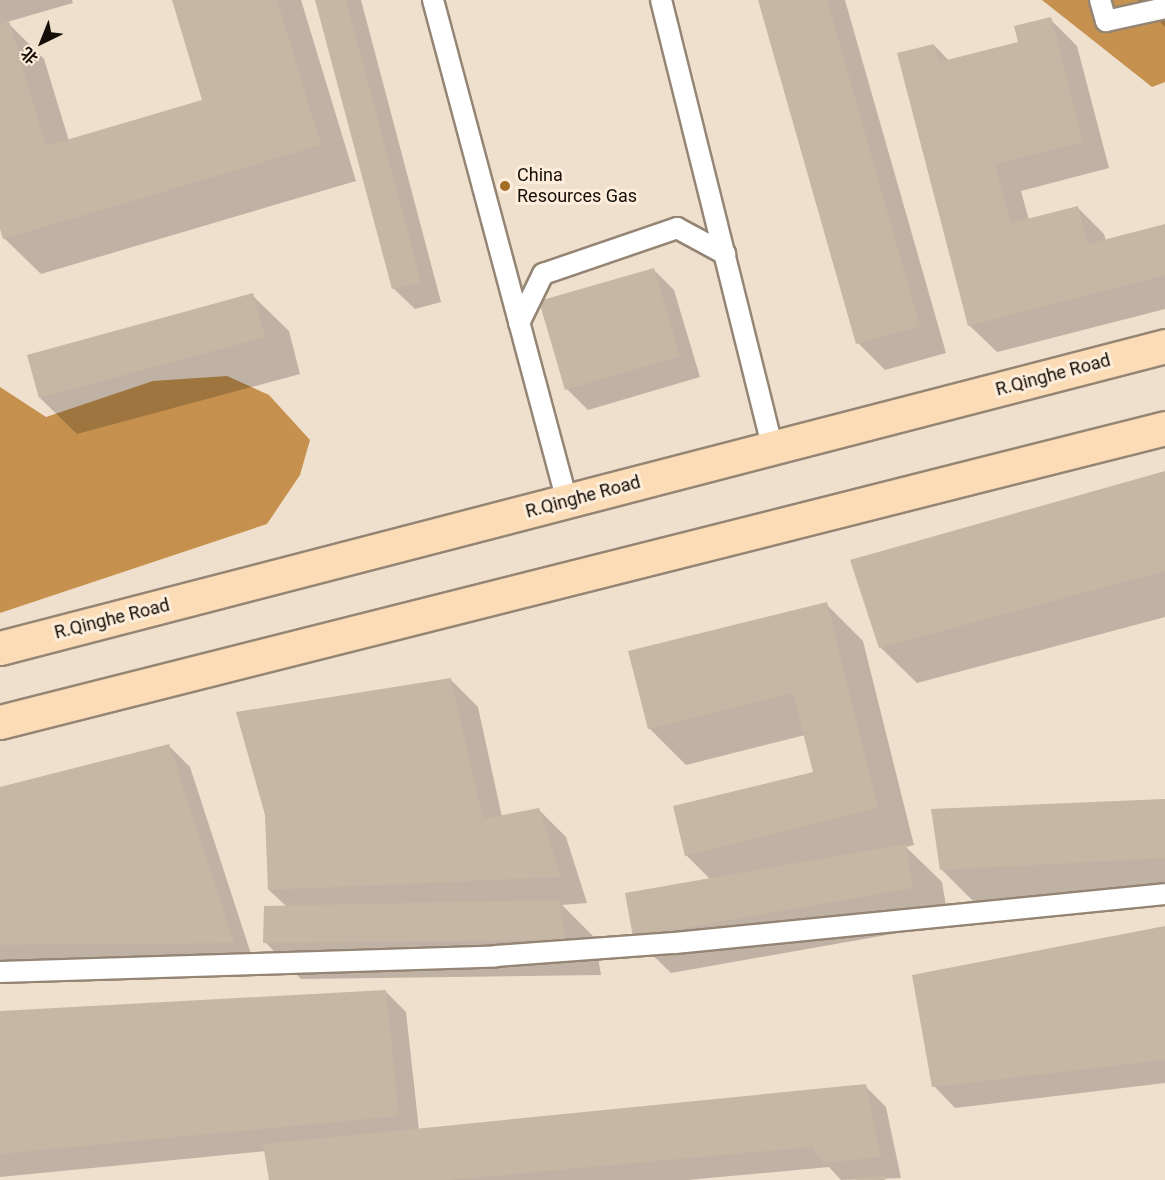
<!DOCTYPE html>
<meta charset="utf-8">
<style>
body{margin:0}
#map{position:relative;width:1165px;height:1180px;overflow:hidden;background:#efdfcd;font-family:Roboto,"Noto Sans SC",sans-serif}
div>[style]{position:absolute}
.forest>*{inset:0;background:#c6914f}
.shadow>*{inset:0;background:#0003}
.building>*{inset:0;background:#c6b6a4}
.roads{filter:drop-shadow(2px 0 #948574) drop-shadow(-2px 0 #948574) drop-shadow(0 2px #948574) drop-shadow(0 -2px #948574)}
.service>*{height:20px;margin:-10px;padding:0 10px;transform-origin:10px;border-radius:10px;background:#fff}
.primary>*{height:33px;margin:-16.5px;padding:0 16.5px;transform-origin:16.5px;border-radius:16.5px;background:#fbdcb6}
.dots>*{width:16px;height:16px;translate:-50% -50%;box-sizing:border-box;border:3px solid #fdedda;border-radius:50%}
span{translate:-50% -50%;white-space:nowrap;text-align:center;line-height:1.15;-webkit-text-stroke:6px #fdedda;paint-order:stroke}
.poi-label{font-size:18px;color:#130e07}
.left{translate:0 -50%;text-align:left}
.street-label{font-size:18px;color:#130e07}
.north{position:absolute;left:12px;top:12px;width:60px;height:60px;-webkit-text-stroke:4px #fdedda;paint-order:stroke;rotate:223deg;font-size:16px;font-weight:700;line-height:24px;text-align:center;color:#130e07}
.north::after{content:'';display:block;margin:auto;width:21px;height:27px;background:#130e07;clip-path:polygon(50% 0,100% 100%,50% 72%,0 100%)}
</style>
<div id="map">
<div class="forest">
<i style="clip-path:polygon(1042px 0,1165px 0,1165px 82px,1152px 87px)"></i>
<i style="clip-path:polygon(227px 376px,269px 395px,310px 440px,300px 475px,267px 524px,0 613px,0 387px,46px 417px,153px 381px)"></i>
</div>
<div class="shadow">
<i style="clip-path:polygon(0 0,72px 0,73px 3px,7px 22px,44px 59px,69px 141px,204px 101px,174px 0,301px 0,356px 181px,41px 274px,4px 238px,0 224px)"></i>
<i style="clip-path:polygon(317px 0,361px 0,441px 302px,415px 309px,393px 288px)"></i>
<i style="clip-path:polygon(760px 0,845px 0,946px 353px,885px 370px,858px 343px)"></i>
<i style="clip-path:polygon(1138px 0,1165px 0,1165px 27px)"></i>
<i style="clip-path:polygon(1050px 19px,1077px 46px,1109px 168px,1021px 191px,1029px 220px,1077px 207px,1104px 234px,1106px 241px,1165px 226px,1165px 309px,997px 352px,969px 325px,934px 45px,949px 61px,1020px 43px)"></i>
<i style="clip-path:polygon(653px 269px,674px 290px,700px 377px,588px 410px,567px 389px)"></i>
<i style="clip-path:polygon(252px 295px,289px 331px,300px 374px,77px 434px,40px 398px)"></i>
<i style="clip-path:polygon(1165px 473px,1165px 617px,917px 683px,880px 647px)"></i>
<i style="clip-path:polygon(826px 604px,863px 641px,914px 845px,906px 847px,942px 882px,949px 924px,671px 973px,634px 937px,711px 880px,686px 855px,815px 773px,805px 735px,686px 765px,649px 728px)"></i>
<i style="clip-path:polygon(451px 680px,478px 707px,502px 817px,539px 810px,566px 837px,587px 903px,562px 905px,595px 938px,601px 975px,301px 979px,265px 942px,287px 907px,269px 890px)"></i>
<i style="clip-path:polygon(169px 746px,190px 767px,254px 963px,0 966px,0 789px)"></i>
<i style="clip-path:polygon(1165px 800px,1165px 896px,978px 906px,942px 870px)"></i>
<i style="clip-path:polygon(1165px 927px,1165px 1083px,955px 1108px,934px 1086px)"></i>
<i style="clip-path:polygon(385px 991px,406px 1012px,419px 1130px,865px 1086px,886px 1107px,901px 1178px,841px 1180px,829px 1167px,687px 1180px,270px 1180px,266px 1151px,0 1177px,0 1013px)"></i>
</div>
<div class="building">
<i style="clip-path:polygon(172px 0,277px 0,321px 145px,3px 239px,0 229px,0 24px,9px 21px,46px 146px,202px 100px)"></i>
<i style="clip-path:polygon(315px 0,346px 0,421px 282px,392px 289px)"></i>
<i style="clip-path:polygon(758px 0,827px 0,920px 326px,856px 344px)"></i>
<i style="clip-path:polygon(1051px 17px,1083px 142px,995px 164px,1011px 223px,1078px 206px,1088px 244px,1165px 224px,1165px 275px,968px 326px,897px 53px,934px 44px,939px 62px,1018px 42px,1014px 26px)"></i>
<i style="clip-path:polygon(654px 268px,680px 356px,565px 390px,539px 301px)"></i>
<i style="clip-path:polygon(253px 293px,265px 337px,39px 398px,27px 355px)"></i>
<i style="clip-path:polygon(1165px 471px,1165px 571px,879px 648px,850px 560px)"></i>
<i style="clip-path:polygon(827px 602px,878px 808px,685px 856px,673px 806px,813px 772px,793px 693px,648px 729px,628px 651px)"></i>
<i style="clip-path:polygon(451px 678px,483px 819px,539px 808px,561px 877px,268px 890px,265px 815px,236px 712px)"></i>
<i style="clip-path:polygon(169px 744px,234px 943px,0 945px,0 787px)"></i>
<i style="clip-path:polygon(1165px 799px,1165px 858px,940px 870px,931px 809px)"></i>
<i style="clip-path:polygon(906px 844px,913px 888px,633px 937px,625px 893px)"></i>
<i style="clip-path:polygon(559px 900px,566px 940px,263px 943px,264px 906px)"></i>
<i style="clip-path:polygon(1165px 926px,1165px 1060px,932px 1087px,912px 975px)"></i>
<i style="clip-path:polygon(386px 990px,399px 1116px,0 1154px,0 1011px)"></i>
<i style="clip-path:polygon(866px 1084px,881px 1157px,823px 1163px,812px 1147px,448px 1180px,269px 1180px,263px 1144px)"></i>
<i style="clip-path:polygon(885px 1176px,885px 1180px,856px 1180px,856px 1178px)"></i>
</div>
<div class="roads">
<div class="service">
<i style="left:433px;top:0;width:519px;rotate:75.03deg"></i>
<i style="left:661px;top:0;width:462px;rotate:76deg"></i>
<i style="left:1100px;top:0;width:22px;rotate:74deg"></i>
<i style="left:1106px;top:21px;width:60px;rotate:-12.4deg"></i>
<i style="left:519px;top:323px;width:55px;rotate:-63.9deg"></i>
<i style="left:543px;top:274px;width:142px;rotate:-18.9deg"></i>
<i style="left:677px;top:228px;width:55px;rotate:28.4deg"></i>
<i style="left:0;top:972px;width:496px;rotate:-1.8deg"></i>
<i style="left:496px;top:956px;width:179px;rotate:-4.2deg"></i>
<i style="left:675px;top:943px;width:492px;rotate:-5.7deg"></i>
</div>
<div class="primary">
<i style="left:0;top:648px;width:1204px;rotate:-14.53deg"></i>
<i style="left:0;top:722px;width:1202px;rotate:-14.16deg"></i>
</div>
</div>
<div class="dots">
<i style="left:505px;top:186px;background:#a26e26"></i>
</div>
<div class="poi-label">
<span class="left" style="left:517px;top:186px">China<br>Resources Gas</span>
</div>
<div class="street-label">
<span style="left:1053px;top:375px;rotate:-15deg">R.Qinghe Road</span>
<span style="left:583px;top:497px;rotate:-15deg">R.Qinghe Road</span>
<span style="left:112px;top:619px;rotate:-14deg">R.Qinghe Road</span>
</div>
<div class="north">北</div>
</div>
